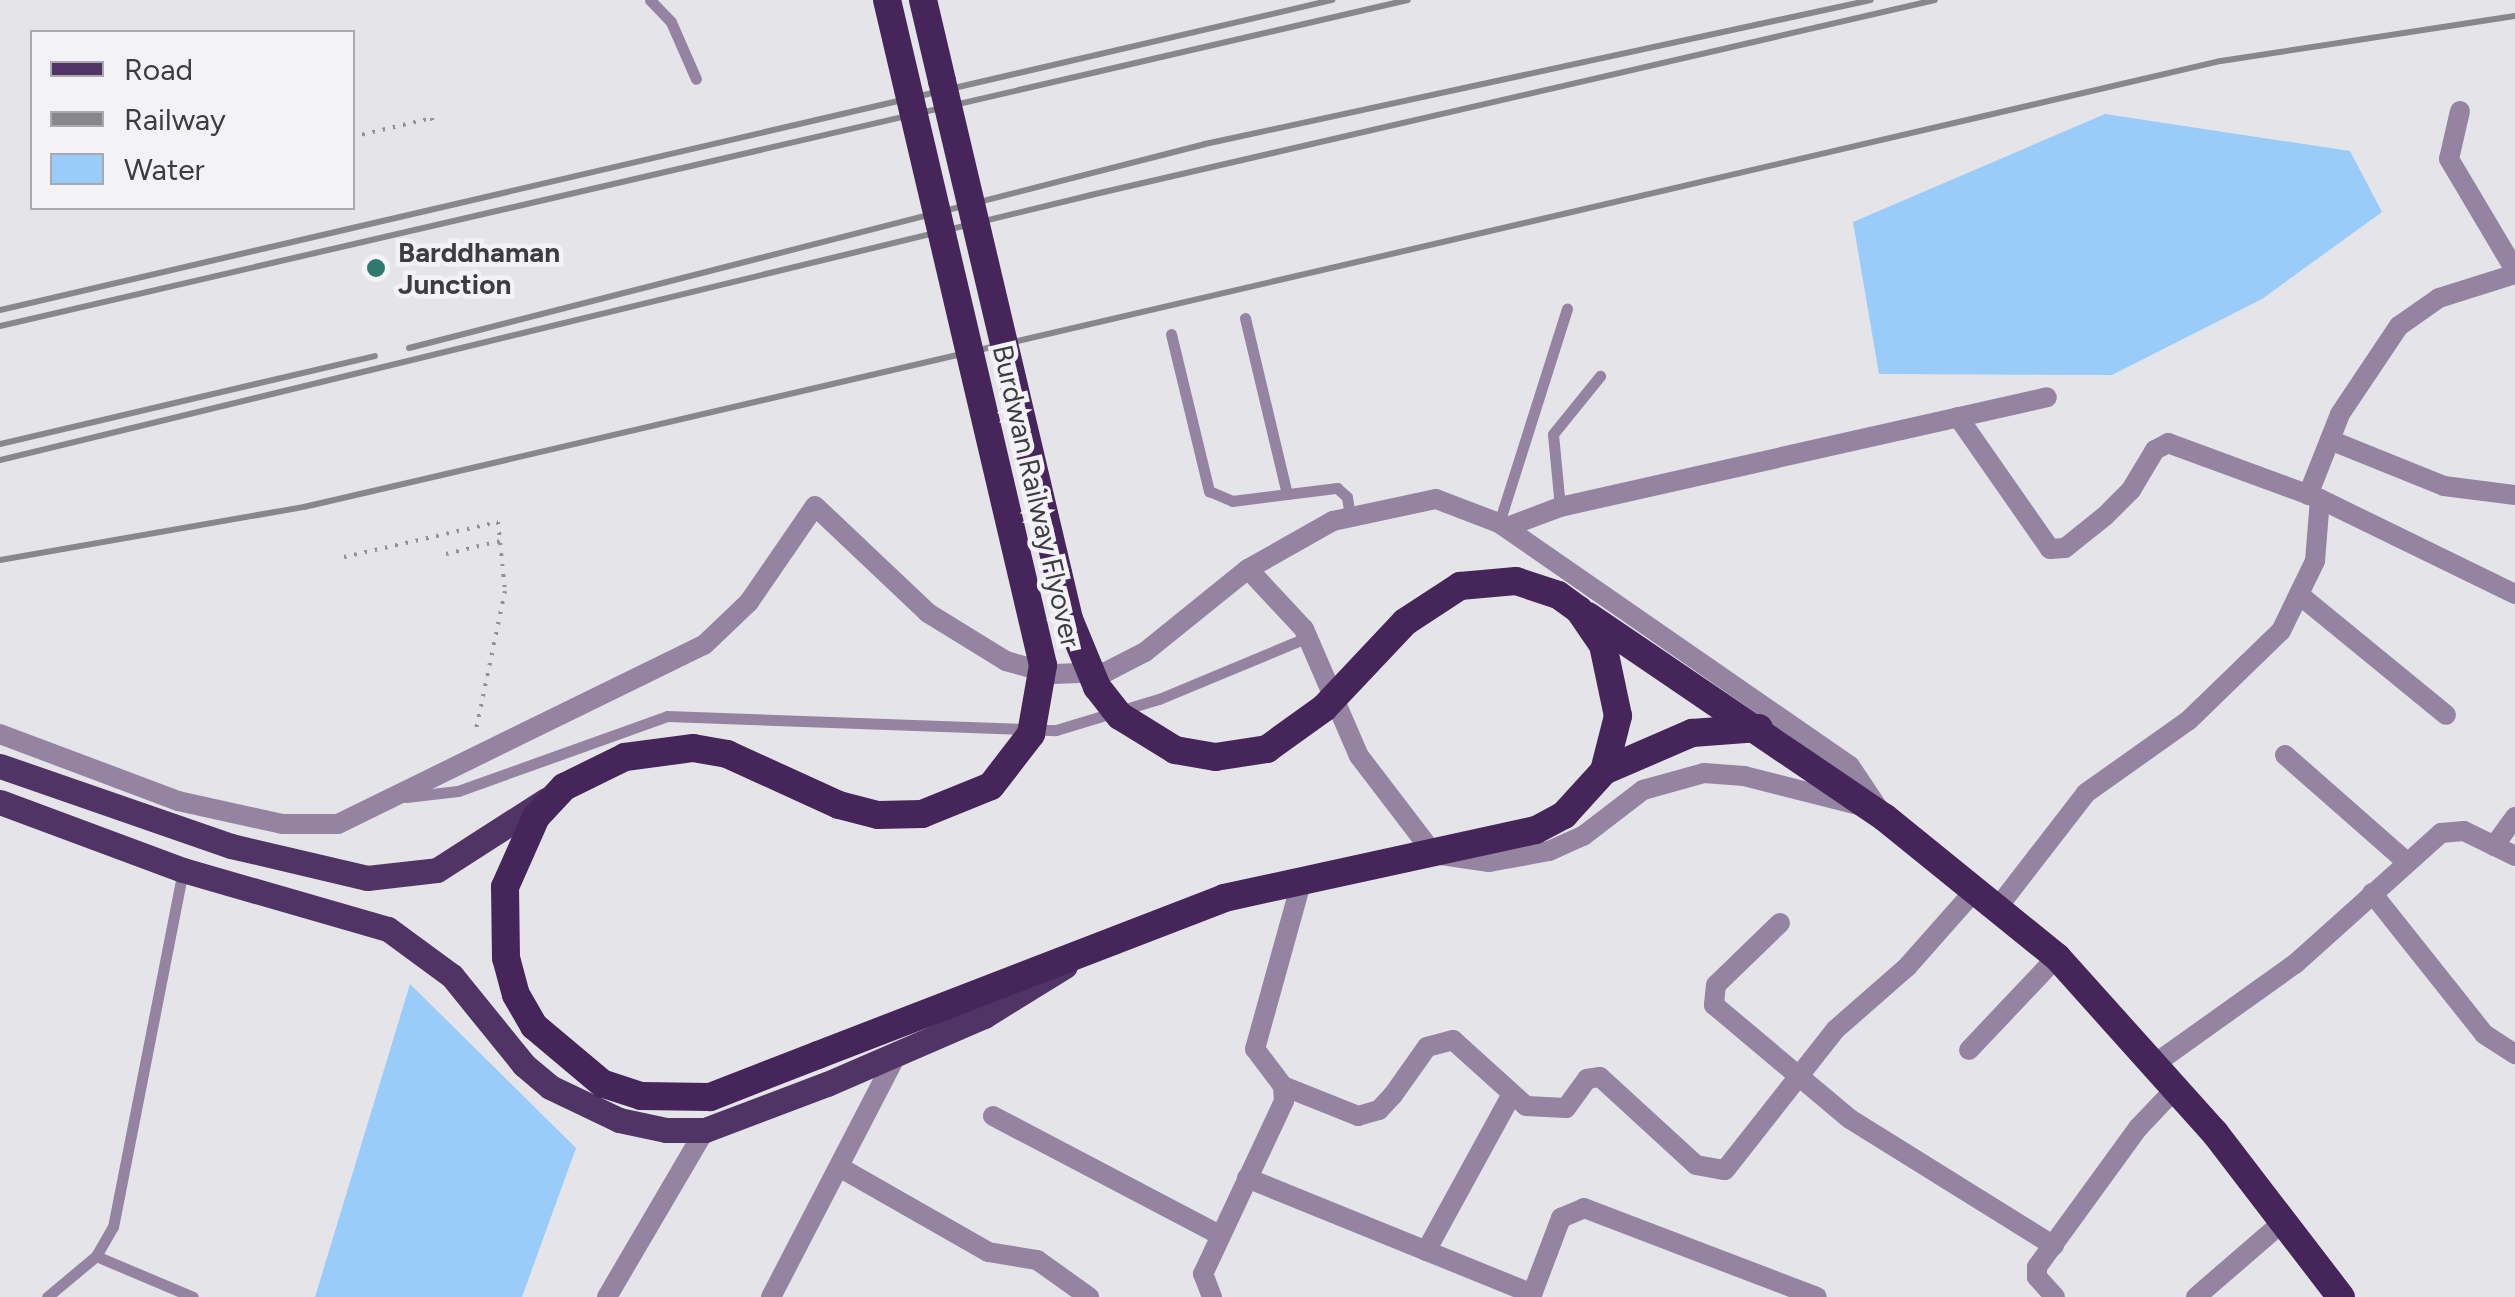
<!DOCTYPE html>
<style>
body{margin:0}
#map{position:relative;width:2515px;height:1297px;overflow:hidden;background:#e5e5e9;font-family:Figtree,sans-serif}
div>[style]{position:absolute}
.water>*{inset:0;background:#9accfa}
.path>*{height:4px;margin-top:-2px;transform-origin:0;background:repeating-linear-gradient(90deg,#929295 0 2.5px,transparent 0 10.5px)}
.service>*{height:11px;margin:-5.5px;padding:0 5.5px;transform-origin:5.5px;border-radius:5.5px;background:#9484a1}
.minor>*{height:20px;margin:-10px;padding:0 10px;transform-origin:10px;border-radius:10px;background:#9484a1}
.tertiary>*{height:20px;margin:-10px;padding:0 10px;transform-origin:10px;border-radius:10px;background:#9484a1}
.primary>*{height:25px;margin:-12.5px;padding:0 12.5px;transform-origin:12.5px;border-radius:12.5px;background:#513466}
.trunk>*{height:28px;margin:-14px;padding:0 14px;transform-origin:14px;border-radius:14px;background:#46255b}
.rail>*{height:6px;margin:-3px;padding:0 3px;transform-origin:3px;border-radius:3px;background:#88888b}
.trunk-bridge>*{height:28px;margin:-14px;padding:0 14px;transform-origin:14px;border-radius:14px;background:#46255b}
.dots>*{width:28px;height:28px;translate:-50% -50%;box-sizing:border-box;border:5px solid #f2f2f7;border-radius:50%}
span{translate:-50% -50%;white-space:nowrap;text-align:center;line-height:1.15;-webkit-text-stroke:9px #f2f2f7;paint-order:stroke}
.poi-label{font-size:28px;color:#3d3c3e;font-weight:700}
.left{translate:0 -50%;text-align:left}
.street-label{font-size:28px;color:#3d3c3e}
.legend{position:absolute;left:30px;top:30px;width:325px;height:180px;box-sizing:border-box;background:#f2f2f7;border:2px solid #aaa9ad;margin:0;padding:12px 18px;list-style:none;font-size:30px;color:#3d3c3e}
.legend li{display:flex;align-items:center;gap:20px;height:50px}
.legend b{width:50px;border:2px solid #aaa9ad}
</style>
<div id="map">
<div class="water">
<i style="clip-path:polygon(2105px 114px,2350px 151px,2382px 212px,2262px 299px,2112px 375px,1879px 374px,1853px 222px)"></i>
<i style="clip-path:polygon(410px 984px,576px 1148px,522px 1297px,315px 1297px)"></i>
</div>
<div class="path">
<i style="left:352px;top:137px;width:82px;rotate:-13.4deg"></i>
<i style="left:432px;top:118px;width:8px;rotate:83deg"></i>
<i style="left:104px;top:208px;width:1px;rotate:90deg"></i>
<i style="left:446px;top:554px;width:56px;rotate:-13.5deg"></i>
<i style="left:344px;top:557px;width:158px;rotate:-12.8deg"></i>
<i style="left:498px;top:522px;width:69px;rotate:84.2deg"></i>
<i style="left:505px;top:591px;width:147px;rotate:101.8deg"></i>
</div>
<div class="service">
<i style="left:650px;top:0;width:30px;rotate:46deg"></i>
<i style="left:671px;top:22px;width:62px;rotate:66.3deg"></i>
<i style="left:1245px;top:318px;width:181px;rotate:76.6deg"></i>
<i style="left:1171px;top:334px;width:162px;rotate:76.4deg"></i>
<i style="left:1209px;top:491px;width:25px;rotate:23deg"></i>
<i style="left:1232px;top:501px;width:106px;rotate:-7.1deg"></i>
<i style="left:1337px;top:488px;width:13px;rotate:42deg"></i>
<i style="left:1347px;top:497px;width:20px;rotate:81deg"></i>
<i style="left:1560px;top:507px;width:73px;rotate:-95.5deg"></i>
<i style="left:1553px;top:434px;width:75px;rotate:-51deg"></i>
<i style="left:1499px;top:523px;width:225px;rotate:-72.4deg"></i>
<i style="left:406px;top:797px;width:52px;rotate:-6.6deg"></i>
<i style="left:458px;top:791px;width:222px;rotate:-19.7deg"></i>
<i style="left:667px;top:716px;width:389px;rotate:2.1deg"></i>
<i style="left:1056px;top:730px;width:108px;rotate:-16.8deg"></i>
<i style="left:1159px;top:699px;width:161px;rotate:-22.6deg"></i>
<i style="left:96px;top:1256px;width:105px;rotate:22.9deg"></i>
<i style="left:47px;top:1297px;width:64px;rotate:-39.9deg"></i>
<i style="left:96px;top:1256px;width:34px;rotate:-60deg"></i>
<i style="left:113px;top:1227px;width:364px;rotate:-78.9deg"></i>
</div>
<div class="minor">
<i style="left:2460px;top:111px;width:49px;rotate:102.9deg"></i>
<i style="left:2449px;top:159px;width:129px;rotate:59.3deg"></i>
<i style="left:1958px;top:417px;width:161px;rotate:55.1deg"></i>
<i style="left:2050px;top:549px;width:15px;rotate:-4deg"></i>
<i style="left:2065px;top:548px;width:51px;rotate:-38.7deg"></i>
<i style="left:2105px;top:516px;width:37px;rotate:-45deg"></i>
<i style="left:2131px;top:490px;width:47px;rotate:-59deg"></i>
<i style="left:2155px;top:450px;width:15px;rotate:-28deg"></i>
<i style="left:2168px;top:443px;width:162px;rotate:20.2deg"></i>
<i style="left:2320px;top:499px;width:217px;rotate:26deg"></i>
<i style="left:2330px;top:440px;width:123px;rotate:22deg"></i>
<i style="left:2444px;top:486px;width:72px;rotate:7.2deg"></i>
<i style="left:2308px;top:495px;width:87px;rotate:-68.4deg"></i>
<i style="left:2340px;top:414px;width:106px;rotate:-56.2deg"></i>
<i style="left:2399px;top:326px;width:49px;rotate:-35deg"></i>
<i style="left:2439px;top:298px;width:80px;rotate:-17.5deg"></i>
<i style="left:1507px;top:527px;width:57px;rotate:-20.7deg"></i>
<i style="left:1560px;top:507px;width:499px;rotate:-12.7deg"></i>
<i style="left:2302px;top:597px;width:186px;rotate:39.3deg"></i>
<i style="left:2285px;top:755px;width:162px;rotate:41.3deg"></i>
<i style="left:2494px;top:846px;width:36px;rotate:-54deg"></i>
<i style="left:2372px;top:893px;width:180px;rotate:51.5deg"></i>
<i style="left:2484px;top:1034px;width:37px;rotate:33deg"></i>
<i style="left:1998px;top:907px;width:144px;rotate:-52.3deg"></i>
<i style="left:2086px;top:793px;width:126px;rotate:-35.3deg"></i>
<i style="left:2189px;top:720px;width:128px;rotate:-44.1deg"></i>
<i style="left:2281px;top:631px;width:78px;rotate:-64.1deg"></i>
<i style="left:2315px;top:561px;width:62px;rotate:-85.4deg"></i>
<i style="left:1780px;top:923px;width:89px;rotate:135.9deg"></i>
<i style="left:1716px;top:985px;width:20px;rotate:96deg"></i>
<i style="left:1714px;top:1005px;width:177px;rotate:40deg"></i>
<i style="left:1850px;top:1119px;width:240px;rotate:31.9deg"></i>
<i style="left:1969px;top:1050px;width:128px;rotate:-46.6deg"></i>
<i style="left:2156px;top:1063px;width:171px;rotate:-35.5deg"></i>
<i style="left:2295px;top:964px;width:196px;rotate:-41.9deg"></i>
<i style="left:2441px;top:833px;width:23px;rotate:-5deg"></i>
<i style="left:2464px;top:831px;width:57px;rotate:26.1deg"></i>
<i style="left:1283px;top:1086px;width:81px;rotate:21.8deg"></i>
<i style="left:1358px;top:1116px;width:22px;rotate:-16deg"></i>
<i style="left:1379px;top:1110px;width:21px;rotate:-47deg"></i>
<i style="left:1393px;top:1095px;width:59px;rotate:-54.7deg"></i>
<i style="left:1427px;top:1047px;width:27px;rotate:-15deg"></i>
<i style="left:1453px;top:1040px;width:98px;rotate:42.1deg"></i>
<i style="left:1526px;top:1106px;width:40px;rotate:2.9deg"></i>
<i style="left:1566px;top:1108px;width:36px;rotate:-54deg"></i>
<i style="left:1587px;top:1079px;width:13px;rotate:-9deg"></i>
<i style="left:1600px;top:1077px;width:130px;rotate:42.5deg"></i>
<i style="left:1696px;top:1165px;width:29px;rotate:10deg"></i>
<i style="left:1725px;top:1170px;width:178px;rotate:-51.8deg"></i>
<i style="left:1835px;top:1030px;width:96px;rotate:-41.2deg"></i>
<i style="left:1907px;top:967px;width:104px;rotate:-48.5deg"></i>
<i style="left:993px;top:1116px;width:256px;rotate:27.7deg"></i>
<i style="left:841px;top:1168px;width:169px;rotate:29.7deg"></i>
<i style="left:988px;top:1252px;width:50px;rotate:9.3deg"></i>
<i style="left:1037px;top:1260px;width:64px;rotate:35.4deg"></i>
<i style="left:1247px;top:1178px;width:308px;rotate:22.1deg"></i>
<i style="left:1426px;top:1251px;width:177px;rotate:-61.3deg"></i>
<i style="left:607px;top:1297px;width:194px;rotate:-59.6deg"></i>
<i style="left:771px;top:1297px;width:274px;rotate:-62.6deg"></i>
<i style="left:1212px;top:1297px;width:25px;rotate:-111deg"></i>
<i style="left:1203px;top:1274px;width:191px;rotate:-64.9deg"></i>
<i style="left:1284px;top:1101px;width:15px;rotate:-94deg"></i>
<i style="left:1283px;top:1086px;width:46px;rotate:-127.1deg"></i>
<i style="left:1255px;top:1049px;width:175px;rotate:-74.5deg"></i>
<i style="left:1531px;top:1297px;width:85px;rotate:-69.2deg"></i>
<i style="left:1561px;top:1218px;width:25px;rotate:-23deg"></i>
<i style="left:1584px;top:1208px;width:249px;rotate:20.9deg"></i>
<i style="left:2055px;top:1297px;width:27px;rotate:-132deg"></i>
<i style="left:2037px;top:1277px;width:10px;rotate:-90deg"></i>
<i style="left:2037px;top:1267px;width:172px;rotate:-54deg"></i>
<i style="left:2138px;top:1128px;width:57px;rotate:-46.4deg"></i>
<i style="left:2196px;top:1297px;width:115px;rotate:-40.8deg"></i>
</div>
<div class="tertiary">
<i style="left:1248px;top:569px;width:82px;rotate:47deg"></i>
<i style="left:1304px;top:629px;width:138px;rotate:66.6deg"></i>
<i style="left:1359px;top:756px;width:123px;rotate:52.6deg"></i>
<i style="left:1434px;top:854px;width:56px;rotate:8.3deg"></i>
<i style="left:1489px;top:862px;width:61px;rotate:-10.4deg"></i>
<i style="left:1549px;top:851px;width:37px;rotate:-24deg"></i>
<i style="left:1583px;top:836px;width:76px;rotate:-37.5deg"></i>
<i style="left:1643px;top:790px;width:63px;rotate:-15.6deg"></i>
<i style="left:1704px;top:773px;width:40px;rotate:4.3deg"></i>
<i style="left:1744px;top:776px;width:119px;rotate:14.2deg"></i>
<i style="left:0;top:734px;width:190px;rotate:20.6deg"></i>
<i style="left:178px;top:801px;width:107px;rotate:12.4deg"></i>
<i style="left:283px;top:824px;width:55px"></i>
<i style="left:338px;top:824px;width:407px;rotate:-26.1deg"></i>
<i style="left:704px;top:645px;width:62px;rotate:-43.7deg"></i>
<i style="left:749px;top:602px;width:116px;rotate:-55.5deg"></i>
<i style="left:815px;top:506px;width:156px;rotate:43.4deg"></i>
<i style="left:928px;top:613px;width:92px;rotate:31.6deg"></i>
<i style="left:1006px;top:661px;width:49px;rotate:15.5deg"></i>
<i style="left:1053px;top:674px;width:53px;rotate:-2.2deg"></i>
<i style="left:1106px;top:672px;width:44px;rotate:-27.1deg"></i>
<i style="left:1145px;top:652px;width:132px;rotate:-38.9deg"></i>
<i style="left:1248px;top:569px;width:98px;rotate:-29.5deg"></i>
<i style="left:1333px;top:521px;width:105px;rotate:-12.1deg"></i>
<i style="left:1436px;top:499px;width:67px;rotate:20.9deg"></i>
<i style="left:1499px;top:523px;width:427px;rotate:34.7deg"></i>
<i style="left:1850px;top:766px;width:50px;rotate:56.3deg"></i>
</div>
<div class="primary">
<i style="left:0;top:766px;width:244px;rotate:19.1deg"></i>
<i style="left:231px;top:846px;width:140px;rotate:13.2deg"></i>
<i style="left:367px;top:878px;width:70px;rotate:-6.5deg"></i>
<i style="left:437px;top:870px;width:130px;rotate:-32.7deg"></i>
<i style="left:0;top:802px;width:195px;rotate:20.4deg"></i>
<i style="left:183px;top:870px;width:213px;rotate:16.1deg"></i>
<i style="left:388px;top:929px;width:79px;rotate:36.3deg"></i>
<i style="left:452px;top:976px;width:114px;rotate:51deg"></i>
<i style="left:524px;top:1065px;width:34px;rotate:40deg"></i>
<i style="left:550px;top:1087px;width:76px;rotate:25.6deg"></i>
<i style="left:619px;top:1120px;width:48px;rotate:12deg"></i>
<i style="left:666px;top:1130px;width:39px"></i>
<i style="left:705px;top:1130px;width:130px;rotate:-20.7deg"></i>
<i style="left:827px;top:1084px;width:171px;rotate:-23.4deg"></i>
<i style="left:984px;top:1016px;width:95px;rotate:-31.7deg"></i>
</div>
<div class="trunk">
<i style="left:923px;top:0;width:83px;rotate:76.8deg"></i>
<i style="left:1588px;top:616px;width:358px;rotate:34.2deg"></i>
<i style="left:1884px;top:817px;width:223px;rotate:39deg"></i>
<i style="left:2057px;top:957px;width:237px;rotate:48.1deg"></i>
<i style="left:2215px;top:1133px;width:207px;rotate:52.5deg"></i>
<i style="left:1604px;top:771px;width:96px;rotate:-23.4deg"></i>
<i style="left:1692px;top:733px;width:67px;rotate:-4.3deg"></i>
<i style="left:818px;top:1055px;width:435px;rotate:-21.1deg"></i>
<i style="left:1224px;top:898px;width:319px;rotate:-12.3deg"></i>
<i style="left:1536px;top:830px;width:32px;rotate:-28deg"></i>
<i style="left:1564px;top:815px;width:59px;rotate:-47.7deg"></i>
<i style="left:1604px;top:771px;width:57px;rotate:-75.7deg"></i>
<i style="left:1618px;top:716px;width:73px;rotate:-101.9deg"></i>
<i style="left:1603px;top:645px;width:42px;rotate:-124.4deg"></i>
<i style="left:1579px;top:610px;width:26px;rotate:-144deg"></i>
</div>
<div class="rail">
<i style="left:0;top:310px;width:1368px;rotate:-13.1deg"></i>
<i style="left:0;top:326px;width:1445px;rotate:-13.04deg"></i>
<i style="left:409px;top:348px;width:822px;rotate:-14.37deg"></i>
<i style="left:1205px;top:144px;width:681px;rotate:-12.2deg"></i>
<i style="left:0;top:444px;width:385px;rotate:-13.2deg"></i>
<i style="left:0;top:460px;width:1123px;rotate:-13.65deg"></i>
<i style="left:1091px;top:195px;width:866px;rotate:-13.01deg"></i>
<i style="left:0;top:560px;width:309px;rotate:-9.9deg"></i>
<i style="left:304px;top:507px;width:1968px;rotate:-13.1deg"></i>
<i style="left:2221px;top:61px;width:297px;rotate:-8.7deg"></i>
</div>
<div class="trunk-bridge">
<i style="left:942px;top:81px;width:553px;rotate:76.72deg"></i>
<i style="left:1069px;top:619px;width:74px;rotate:67.6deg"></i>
<i style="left:1097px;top:687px;width:37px;rotate:52deg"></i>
<i style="left:1120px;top:716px;width:65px;rotate:31.7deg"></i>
<i style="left:1175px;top:750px;width:41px;rotate:9.9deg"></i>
<i style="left:1215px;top:757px;width:53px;rotate:-8.7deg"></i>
<i style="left:1267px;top:749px;width:70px;rotate:-35.7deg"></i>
<i style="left:1324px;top:708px;width:118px;rotate:-46.7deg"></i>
<i style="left:1405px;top:622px;width:66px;rotate:-33.2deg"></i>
<i style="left:1460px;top:586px;width:56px;rotate:-5.1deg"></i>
<i style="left:1516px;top:581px;width:44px;rotate:18.4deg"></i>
<i style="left:818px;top:1055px;width:116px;rotate:158.7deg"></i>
<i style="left:710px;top:1097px;width:69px;rotate:-179.2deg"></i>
<i style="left:641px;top:1096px;width:40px;rotate:-162deg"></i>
<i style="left:603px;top:1084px;width:90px;rotate:-140deg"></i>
<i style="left:534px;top:1026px;width:36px;rotate:-120deg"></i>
<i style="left:516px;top:995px;width:38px;rotate:-105deg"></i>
<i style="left:506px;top:958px;width:71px;rotate:-90.8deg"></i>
<i style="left:505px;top:887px;width:77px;rotate:-66.1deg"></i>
<i style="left:536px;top:817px;width:41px;rotate:-47deg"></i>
<i style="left:564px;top:787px;width:68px;rotate:-26.2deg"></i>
<i style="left:625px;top:757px;width:69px;rotate:-7.5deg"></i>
<i style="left:693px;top:748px;width:35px;rotate:10deg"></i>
<i style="left:727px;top:754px;width:123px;rotate:24.5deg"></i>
<i style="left:839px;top:805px;width:40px;rotate:14.4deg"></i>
<i style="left:878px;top:815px;width:44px;rotate:-1.3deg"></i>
<i style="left:922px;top:814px;width:74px;rotate:-22.1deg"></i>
<i style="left:991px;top:786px;width:66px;rotate:-52.4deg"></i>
<i style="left:1031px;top:734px;width:70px;rotate:-80.1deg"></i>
<i style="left:1043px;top:665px;width:683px;rotate:-103.2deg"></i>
</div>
<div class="dots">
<i style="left:376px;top:268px;background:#31786f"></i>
</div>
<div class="poi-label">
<span class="left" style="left:398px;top:268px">Barddhaman<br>Junction</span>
</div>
<div class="street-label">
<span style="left:1037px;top:496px;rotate:77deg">Burdwan Railway Flyover</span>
</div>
<ul class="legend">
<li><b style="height:12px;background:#513466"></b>Road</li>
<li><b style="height:12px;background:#88888b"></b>Railway</li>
<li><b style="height:28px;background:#9accfa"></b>Water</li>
</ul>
</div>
